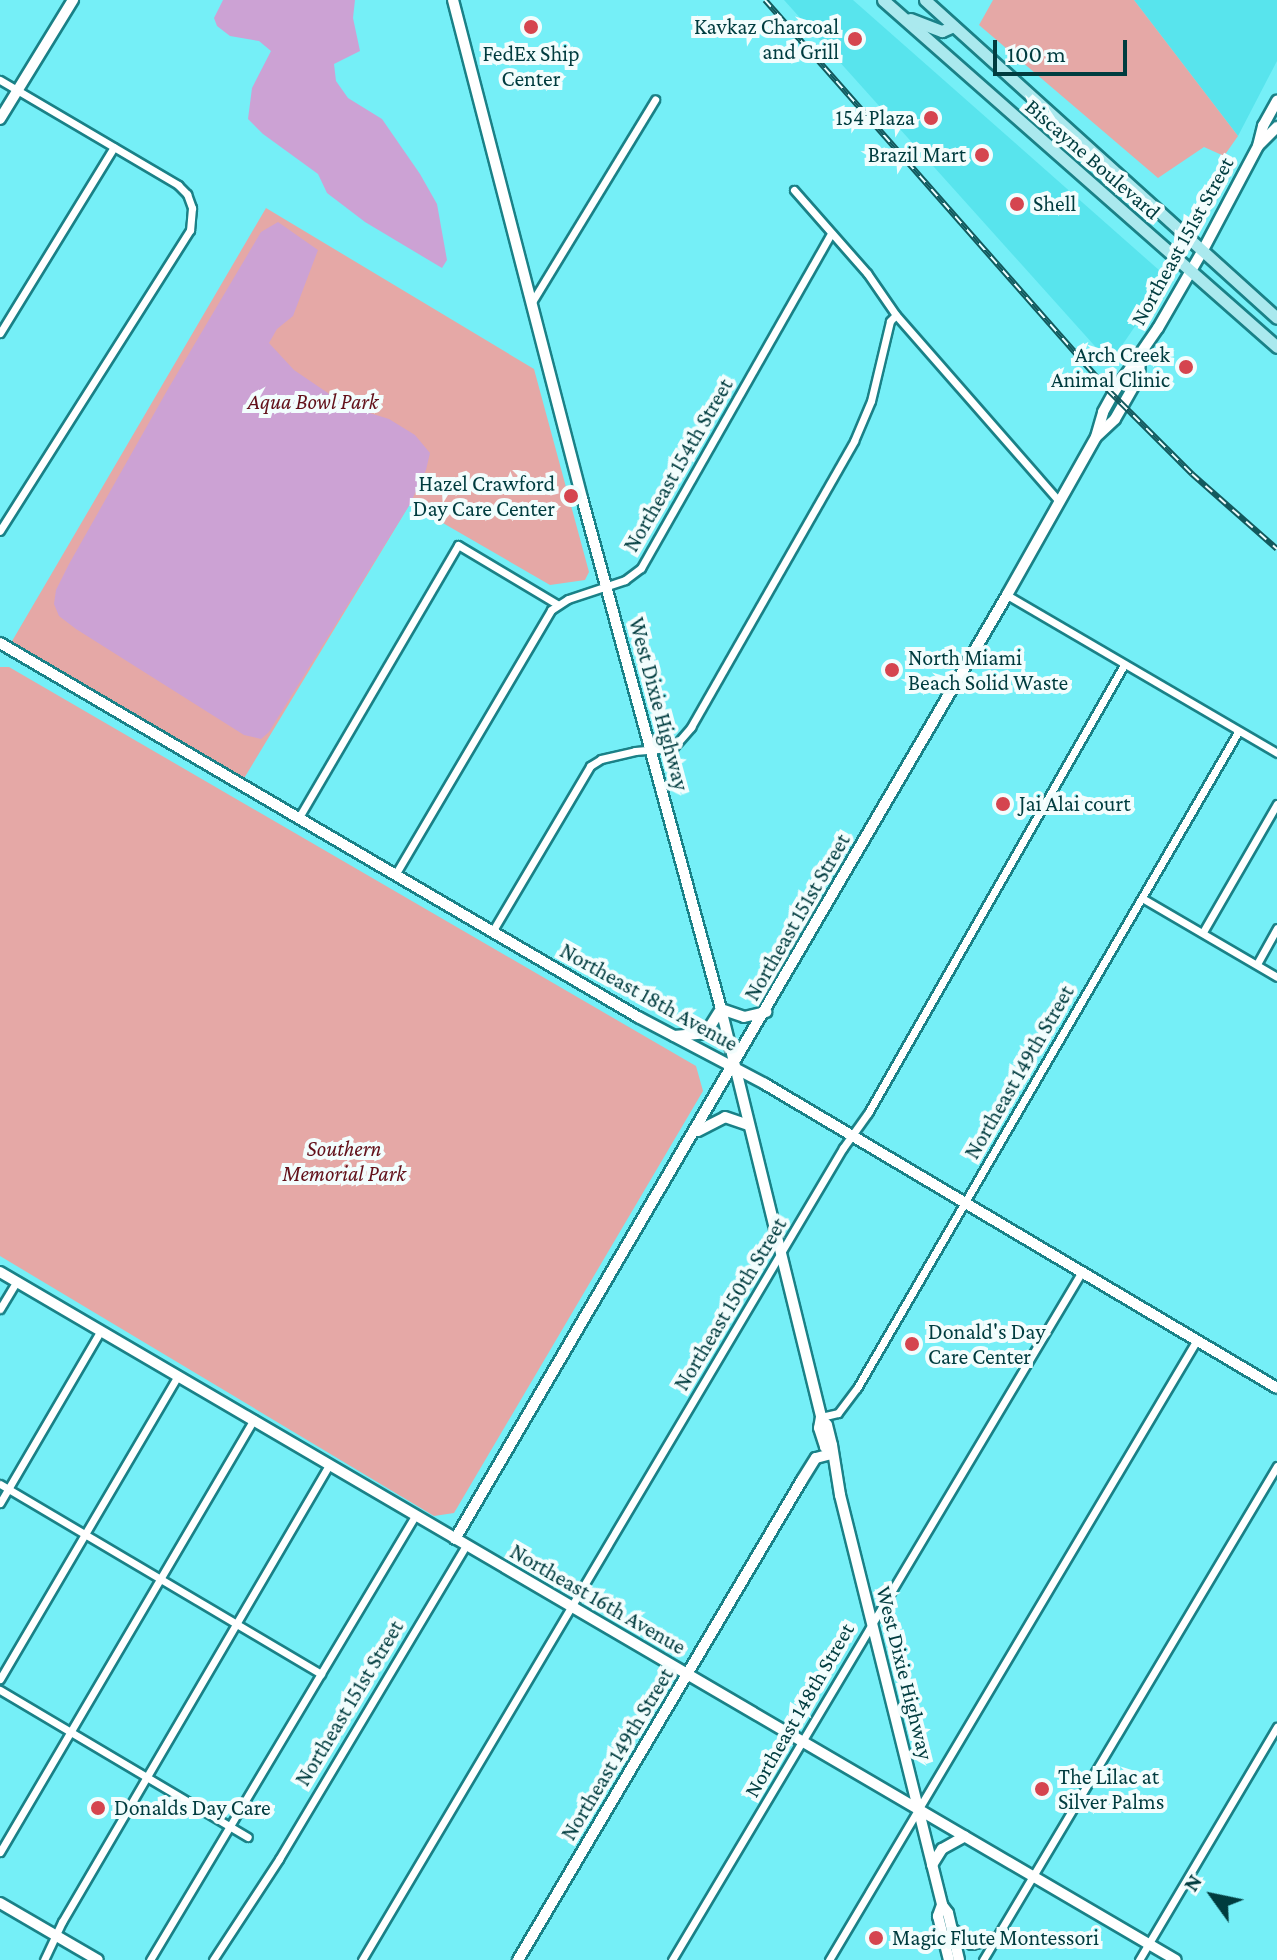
<!DOCTYPE html>
<style>
body{margin:0}
#map{position:relative;width:1277px;height:1960px;overflow:hidden;background:#75eff7;font-family:"Crimson Pro",serif}
div>[style]{position:absolute}
.built>*{inset:0;background:#58e4ed}
.green>*{inset:0;background:#e5a8a6}
.water>*{inset:0;background:#cca2d4}
.roads{filter:drop-shadow(2px 0 #1a8187) drop-shadow(-2px 0 #1a8187) drop-shadow(0 2px #1a8187) drop-shadow(0 -2px #1a8187)}
.street>*{height:7px;margin:-3.5px;padding:0 3.5px;transform-origin:3.5px;border-radius:3.5px;background:#fff}
.secondary>*{height:10px;margin:-5px;padding:0 5px;transform-origin:5px;border-radius:5px;background:#fff}
.primary>*{height:11px;margin:-5.5px;padding:0 5.5px;transform-origin:5.5px;border-radius:5.5px;background:#aae9ee}
.rail>*{height:6px;margin-top:-3px;transform-origin:0;background:repeating-linear-gradient(90deg,#f2fdfd 0 9px,#13595d 0 18px);box-sizing:border-box;border-block:2px solid #13595d}
.dots>*{width:22px;height:22px;translate:-50% -50%;box-sizing:border-box;border:4px solid #f2fdfd;border-radius:50%}
span{translate:-50% -50%;white-space:nowrap;text-align:center;line-height:1.15;-webkit-text-stroke:8px #f2fdfd;paint-order:stroke}
.poi-label{font-size:22px;color:#003c3f}
.right{translate:-100% -50%;text-align:right}
.left{translate:0 -50%;text-align:left}
.street-label{font-size:22px;color:#003c3f}
.park-label{font-size:22px;color:#621019;font-style:italic}
.north{position:absolute;left:1173px;top:1856px;width:80px;height:80px;-webkit-text-stroke:6px #f2fdfd;paint-order:stroke;rotate:303deg;font-size:22px;font-weight:700;line-height:32px;text-align:center;color:#003c3f}
.north::after{content:'';display:block;margin:auto;width:28px;height:36px;background:#003c3f;clip-path:polygon(50% 0,100% 100%,50% 72%,0 100%)}
.scale{position:absolute;left:993px;top:40px;width:134px;height:36px;box-sizing:border-box;border:4px solid #003c3f;border-top:0;padding-left:10px;font-size:24px;line-height:28px;white-space:nowrap;color:#003c3f;-webkit-text-stroke:6px #f2fdfd;paint-order:stroke}
</style>
<div id="map">
<div class="built">
<i style="clip-path:polygon(784px 0,853px 0,1168px 278px,1110px 363px)"></i>
<i style="clip-path:polygon(1134px 0,1277px 0,1277px 61px,1238px 136px)"></i>
</div>
<div class="green">
<i style="clip-path:polygon(993px 0,1134px 0,1238px 136px,1224px 156px,1204px 147px,1158px 178px,979px 25px)"></i>
<i style="clip-path:polygon(266px 208px,534px 369px,589px 572px,585px 580px,550px 585px,410px 504px,240px 785px,8px 648px)"></i>
<i style="clip-path:polygon(0 667px,9px 667px,696px 1066px,703px 1091px,454px 1513px,434px 1516px,0 1256px)"></i>
</div>
<div class="water">
<i style="clip-path:polygon(223px 0,355px 0,353px 18px,360px 51px,334px 64px,336px 81px,348px 98px,382px 119px,420px 174px,437px 204px,447px 260px,442px 268px,365px 222px,327px 193px,318px 174px,263px 134px,248px 119px,252px 88px,271px 51px,259px 41px,230px 36px,217px 26px,214px 18px)"></i>
<i style="clip-path:polygon(278px 222px,318px 250px,293px 316px,277px 329px,269px 343px,294px 370px,347px 406px,389px 419px,415px 435px,430px 453px,426px 470px,410px 504px,269px 732px,261px 739px,244px 735px,76px 629px,59px 616px,54px 604px,56px 590px,69px 564px,168px 389px,261px 232px)"></i>
</div>
<div class="roads">
<div class="street">
<i style="left:0;top:80px;width:207px;rotate:30.5deg"></i>
<i style="left:178px;top:185px;width:13px;rotate:45deg"></i>
<i style="left:187px;top:194px;width:15px;rotate:70deg"></i>
<i style="left:192px;top:208px;width:22px;rotate:95deg"></i>
<i style="left:190px;top:230px;width:356px;rotate:122.3deg"></i>
<i style="left:794px;top:190px;width:111px;rotate:48.7deg"></i>
<i style="left:867px;top:273px;width:51px;rotate:55.4deg"></i>
<i style="left:896px;top:315px;width:247px;rotate:48.8deg"></i>
<i style="left:532px;top:302px;width:237px;rotate:-58.7deg"></i>
<i style="left:0;top:333px;width:218px;rotate:-58.5deg"></i>
<i style="left:1007px;top:595px;width:313px;rotate:30.3deg"></i>
<i style="left:298px;top:819px;width:317px;rotate:-59.7deg"></i>
<i style="left:458px;top:545px;width:115px;rotate:30.8deg"></i>
<i style="left:395px;top:875px;width:308px;rotate:-59.5deg"></i>
<i style="left:551px;top:610px;width:20px;rotate:-33deg"></i>
<i style="left:568px;top:599px;width:60px;rotate:-18.4deg"></i>
<i style="left:625px;top:580px;width:20px;rotate:-37deg"></i>
<i style="left:641px;top:568px;width:385px;rotate:-60.4deg"></i>
<i style="left:1142px;top:898px;width:156px;rotate:30.3deg"></i>
<i style="left:492px;top:932px;width:193px;rotate:-59.4deg"></i>
<i style="left:590px;top:766px;width:13px;rotate:-32deg"></i>
<i style="left:601px;top:759px;width:35px;rotate:-13deg"></i>
<i style="left:635px;top:751px;width:38px;rotate:-5deg"></i>
<i style="left:673px;top:748px;width:28px;rotate:-49deg"></i>
<i style="left:691px;top:727px;width:329px;rotate:-60.3deg"></i>
<i style="left:854px;top:441px;width:43px;rotate:-67deg"></i>
<i style="left:871px;top:401px;width:82px;rotate:-76.6deg"></i>
<i style="left:890px;top:321px;width:8px;rotate:-45deg"></i>
<i style="left:1203px;top:932px;width:148px;rotate:-60deg"></i>
<i style="left:1257px;top:964px;width:41px;rotate:-60.9deg"></i>
<i style="left:0;top:1309px;width:31px;rotate:-59deg"></i>
<i style="left:821px;top:1417px;width:17px;rotate:-13deg"></i>
<i style="left:838px;top:1413px;width:31px;rotate:-53deg"></i>
<i style="left:857px;top:1388px;width:759px;rotate:-59.85deg"></i>
<i style="left:0;top:1484px;width:373px;rotate:30.6deg"></i>
<i style="left:0;top:1503px;width:200px;rotate:-59.7deg"></i>
<i style="left:0;top:1679px;width:351px;rotate:-59.6deg"></i>
<i style="left:0;top:1690px;width:288px;rotate:30.7deg"></i>
<i style="left:0;top:1852px;width:502px;rotate:-59.6deg"></i>
<i style="left:44px;top:1960px;width:42px;rotate:-64.7deg"></i>
<i style="left:62px;top:1922px;width:529px;rotate:-59.7deg"></i>
<i style="left:150px;top:1960px;width:517px;rotate:-59.17deg"></i>
<i style="left:213px;top:1960px;width:121px;rotate:-56.8deg"></i>
<i style="left:279px;top:1859px;width:365px;rotate:-59.2deg"></i>
<i style="left:362px;top:1960px;width:944px;rotate:-59.36deg"></i>
<i style="left:843px;top:1148px;width:43px;rotate:-54.5deg"></i>
<i style="left:868px;top:1113px;width:516px;rotate:-60.26deg"></i>
<i style="left:672px;top:1960px;width:800px;rotate:-59.23deg"></i>
<i style="left:829px;top:1960px;width:717px;rotate:-59.32deg"></i>
<i style="left:983px;top:1960px;width:575px;rotate:-59.24deg"></i>
<i style="left:1139px;top:1960px;width:271px;rotate:-59.4deg"></i>
</div>
<div class="secondary">
<i style="left:453px;top:0;width:514px;rotate:75.48deg"></i>
<i style="left:582px;top:498px;width:530px;rotate:74.78deg"></i>
<i style="left:721px;top:1009px;width:420px;rotate:76.2deg"></i>
<i style="left:821px;top:1417px;width:11px;rotate:100deg"></i>
<i style="left:819px;top:1428px;width:20px;rotate:72deg"></i>
<i style="left:825px;top:1447px;width:8px;rotate:40deg"></i>
<i style="left:0;top:119px;width:140px;rotate:-58.5deg"></i>
<i style="left:1260px;top:144px;width:24px;rotate:-45deg"></i>
<i style="left:1098px;top:435px;width:23px;rotate:-43deg"></i>
<i style="left:1115px;top:419px;width:48px;rotate:-60.3deg"></i>
<i style="left:1139px;top:377px;width:22px;rotate:-87deg"></i>
<i style="left:0;top:643px;width:740px;rotate:30.38deg"></i>
<i style="left:638px;top:1017px;width:144px;rotate:27.8deg"></i>
<i style="left:765px;top:1084px;width:595px;rotate:30.7deg"></i>
<i style="left:721px;top:1009px;width:24px;rotate:19deg"></i>
<i style="left:744px;top:1017px;width:23px;rotate:-13deg"></i>
<i style="left:674px;top:1036px;width:32px;rotate:-5deg"></i>
<i style="left:706px;top:1033px;width:28px;rotate:-58deg"></i>
<i style="left:698px;top:1131px;width:30px;rotate:-27deg"></i>
<i style="left:725px;top:1117px;width:24px;rotate:19deg"></i>
<i style="left:0;top:1272px;width:1362px;rotate:30.33deg"></i>
<i style="left:821px;top:1419px;width:8px;rotate:45deg"></i>
<i style="left:827px;top:1425px;width:21px;rotate:76deg"></i>
<i style="left:832px;top:1445px;width:51px;rotate:80.9deg"></i>
<i style="left:840px;top:1495px;width:422px;rotate:76deg"></i>
<i style="left:942px;top:1905px;width:10px;rotate:53deg"></i>
<i style="left:948px;top:1913px;width:48px;rotate:76.8deg"></i>
<i style="left:455px;top:1539px;width:1094px;rotate:-59.68deg"></i>
<i style="left:1007px;top:595px;width:181px;rotate:-60.6deg"></i>
<i style="left:1096px;top:437px;width:26px;rotate:-74deg"></i>
<i style="left:1103px;top:412px;width:26px;rotate:-61deg"></i>
<i style="left:1116px;top:389px;width:74px;rotate:-55.5deg"></i>
<i style="left:1158px;top:328px;width:90px;rotate:-60deg"></i>
<i style="left:1203px;top:250px;width:118px;rotate:-62.1deg"></i>
<i style="left:1258px;top:146px;width:21px;rotate:-76deg"></i>
<i style="left:1263px;top:126px;width:29px;rotate:-61deg"></i>
<i style="left:932px;top:1865px;width:19px;rotate:-58deg"></i>
<i style="left:942px;top:1849px;width:26px;rotate:-29deg"></i>
<i style="left:0;top:1903px;width:113px;rotate:30.2deg"></i>
<i style="left:942px;top:1905px;width:12px;rotate:110deg"></i>
<i style="left:938px;top:1916px;width:45px;rotate:76deg"></i>
<i style="left:953px;top:1930px;width:24px;rotate:36deg"></i>
<i style="left:972px;top:1944px;width:26px;rotate:-13deg"></i>
<i style="left:518px;top:1960px;width:558px;rotate:-59.39deg"></i>
<i style="left:802px;top:1480px;width:26px;rotate:-58deg"></i>
<i style="left:816px;top:1458px;width:16px;rotate:-15deg"></i>
</div>
<div class="primary">
<i style="left:883px;top:0;width:525px;rotate:41.37deg"></i>
<i style="left:925px;top:0;width:474px;rotate:42.1deg"></i>
<i style="left:910px;top:19px;width:34px;rotate:21deg"></i>
<i style="left:942px;top:31px;width:12px;rotate:-24deg"></i>
</div>
</div>
<div class="rail">
<i style="left:765px;top:0;width:519px;rotate:48.67deg"></i>
<i style="left:1108px;top:390px;width:119px;rotate:45deg"></i>
<i style="left:1192px;top:474px;width:113px;rotate:41.4deg"></i>
</div>
<div class="dots">
<i style="left:531px;top:27px;background:#d5454f"></i>
<i style="left:855px;top:39px;background:#d5454f"></i>
<i style="left:931px;top:118px;background:#d5454f"></i>
<i style="left:982px;top:155px;background:#d5454f"></i>
<i style="left:1017px;top:204px;background:#d5454f"></i>
<i style="left:1186px;top:367px;background:#d5454f"></i>
<i style="left:571px;top:496px;background:#d5454f"></i>
<i style="left:892px;top:670px;background:#d5454f"></i>
<i style="left:1003px;top:804px;background:#d5454f"></i>
<i style="left:912px;top:1344px;background:#d5454f"></i>
<i style="left:1042px;top:1789px;background:#d5454f"></i>
<i style="left:98px;top:1808px;background:#d5454f"></i>
<i style="left:876px;top:1938px;background:#d5454f"></i>
</div>
<div class="poi-label">
<span class="right" style="left:839px;top:39px">Kavkaz Charcoal<br>and Grill</span>
<span style="left:531px;top:66px">FedEx Ship<br>Center</span>
<span class="right" style="left:915px;top:118px">154 Plaza</span>
<span class="right" style="left:966px;top:155px">Brazil Mart</span>
<span class="left" style="left:1033px;top:204px">Shell</span>
<span class="right" style="left:1170px;top:367px">Arch Creek<br>Animal Clinic</span>
<span class="right" style="left:555px;top:496px">Hazel Crawford<br>Day Care Center</span>
<span class="left" style="left:908px;top:670px">North Miami<br>Beach Solid Waste</span>
<span class="left" style="left:1019px;top:804px">Jai Alai court</span>
<span class="left" style="left:928px;top:1344px">Donald's Day<br>Care Center</span>
<span class="left" style="left:1058px;top:1789px">The Lilac at<br>Silver Palms</span>
<span class="left" style="left:114px;top:1808px">Donalds Day Care</span>
<span class="left" style="left:892px;top:1938px">Magic Flute Montessori</span>
</div>
<div class="street-label">
<span style="left:1093px;top:159px;rotate:41deg">Biscayne Boulevard</span>
<span style="left:1182px;top:241px;rotate:-61deg">Northeast 151st Street</span>
<span style="left:678px;top:465px;rotate:-60deg">Northeast 154th Street</span>
<span style="left:659px;top:704px;rotate:75deg">West Dixie Highway</span>
<span style="left:797px;top:917px;rotate:-60deg">Northeast 151st Street</span>
<span style="left:649px;top:997px;rotate:29deg">Northeast 18th Avenue</span>
<span style="left:1019px;top:1072px;rotate:-60deg">Northeast 149th Street</span>
<span style="left:730px;top:1304px;rotate:-59deg">Northeast 150th Street</span>
<span style="left:598px;top:1599px;rotate:30deg">Northeast 16th Avenue</span>
<span style="left:905px;top:1673px;rotate:76deg">West Dixie Highway</span>
<span style="left:349px;top:1703px;rotate:-59deg">Northeast 151st Street</span>
<span style="left:799px;top:1710px;rotate:-60deg">Northeast 148th Street</span>
<span style="left:617px;top:1754px;rotate:-59deg">Northeast 149th Street</span>
</div>
<div class="park-label">
<span style="left:313px;top:402px">Aqua Bowl Park</span>
<span style="left:344px;top:1161px">Southern<br>Memorial Park</span>
</div>
<div class="north">N</div>
<div class="scale">100 m</div>
</div>
